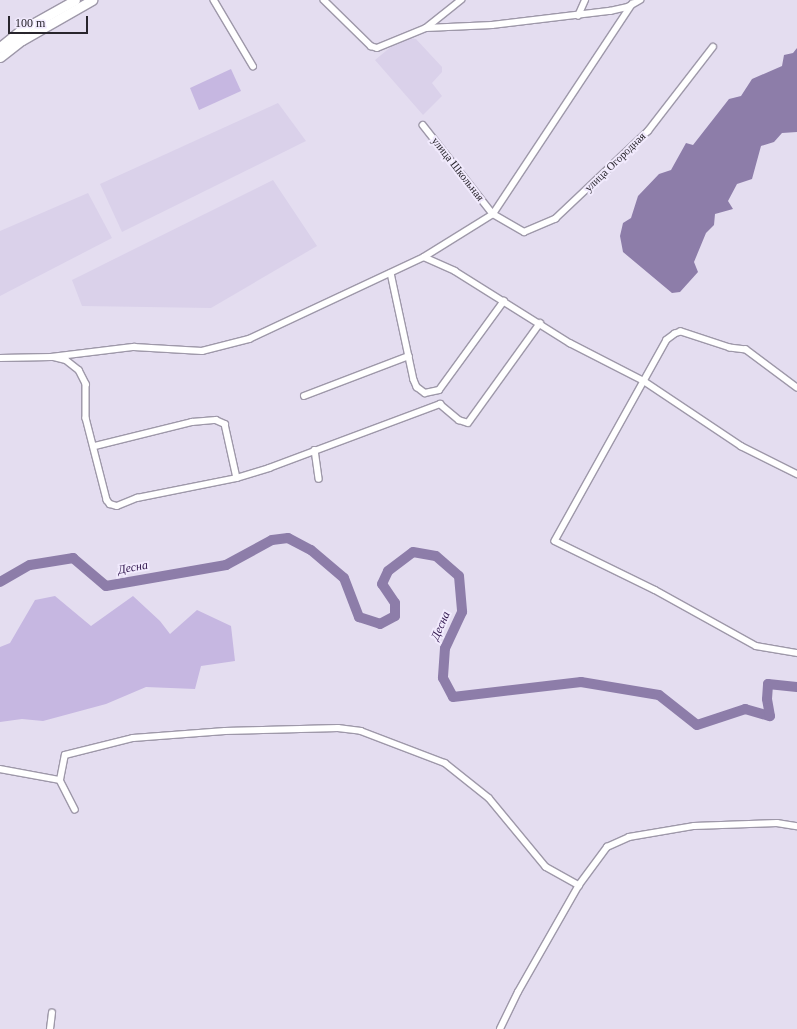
<!DOCTYPE html>
<meta charset="utf-8">
<style>
body{margin:0}
#map{position:relative;width:797px;height:1029px;overflow:hidden;background:#e4ddf0;font-family:"Times New Roman",serif}
div>[style]{position:absolute}
.built>*{inset:0;background:#dad1ea}
.green>*{inset:0;background:#c6b7e1}
.water>*{inset:0;background:#8d7da9}
.river>*{height:10px;margin:-5px;padding:0 5px;transform-origin:5px;border-radius:5px;background:#8d7da9}
.roads{filter:drop-shadow(1px 0 #9e98a9) drop-shadow(-1px 0 #9e98a9) drop-shadow(0 1px #9e98a9) drop-shadow(0 -1px #9e98a9)}
.minor>*{height:5.5px;margin:-2.75px;padding:0 2.75px;transform-origin:2.75px;border-radius:2.75px;background:#fff}
.trunk>*{height:9px;margin:-4.5px;padding:0 4.5px;transform-origin:4.5px;border-radius:4.5px;background:#fff}
span{translate:-50% -50%;white-space:nowrap;text-align:center;line-height:1.15;-webkit-text-stroke:4px #f1eafd;paint-order:stroke}
.street-label{font-size:11px;color:#28252c}
.water-label{font-size:12px;color:#331950;font-style:italic}
.scale{position:absolute;left:8px;top:16px;width:80px;height:18px;box-sizing:border-box;border:2px solid #28252c;border-top:0;padding-left:5px;font-size:12px;line-height:14px;white-space:nowrap;color:#28252c;-webkit-text-stroke:3px #f1eafd;paint-order:stroke}
</style>
<div id="map">
<div class="built">
<i style="clip-path:polygon(410px 38px,416px 39px,442px 67px,442px 72px,432px 83px,442px 96px,423px 115px,375px 60px,398px 41px)"></i>
<i style="clip-path:polygon(278px 103px,306px 141px,122px 232px,100px 184px)"></i>
<i style="clip-path:polygon(273px 180px,317px 246px,211px 308px,82px 306px,72px 280px)"></i>
<i style="clip-path:polygon(88px 193px,112px 238px,0 296px,0 231px)"></i>
</div>
<div class="green">
<i style="clip-path:polygon(231px 69px,241px 91px,199px 110px,190px 88px)"></i>
<i style="clip-path:polygon(55px 596px,91px 626px,133px 596px,160px 621px,170px 634px,197px 610px,231px 626px,235px 661px,201px 666px,195px 689px,146px 687px,106px 704px,43px 721px,22px 719px,0 722px,0 647px,10px 643px,35px 600px)"></i>
</div>
<div class="water">
<i style="clip-path:polygon(797px 48px,797px 132px,782px 133px,774px 142px,761px 146px,752px 179px,737px 184px,728px 201px,733px 209px,715px 214px,714px 225px,706px 233px,694px 262px,698px 272px,680px 292px,672px 293px,623px 252px,620px 236px,623px 223px,631px 218px,638px 196px,659px 174px,671px 170px,686px 143px,693px 145px,729px 99px,741px 96px,752px 79px,782px 66px,784px 55px,793px 53px)"></i>
</div>
<div class="river">
<i style="left:0;top:582px;width:34px;rotate:-30deg"></i>
<i style="left:30px;top:565px;width:44px;rotate:-9.2deg"></i>
<i style="left:73px;top:558px;width:43px;rotate:40.3deg"></i>
<i style="left:106px;top:586px;width:122px;rotate:-9.9deg"></i>
<i style="left:226px;top:565px;width:52px;rotate:-28.5deg"></i>
<i style="left:272px;top:540px;width:16px;rotate:-7deg"></i>
<i style="left:288px;top:538px;width:26px;rotate:28deg"></i>
<i style="left:311px;top:550px;width:43px;rotate:40.3deg"></i>
<i style="left:344px;top:578px;width:42px;rotate:69deg"></i>
<i style="left:359px;top:617px;width:22px;rotate:18deg"></i>
<i style="left:380px;top:624px;width:17px;rotate:-28deg"></i>
<i style="left:395px;top:616px;width:13px;rotate:-90deg"></i>
<i style="left:395px;top:603px;width:23px;rotate:-124deg"></i>
<i style="left:382px;top:584px;width:14px;rotate:-65deg"></i>
<i style="left:388px;top:571px;width:31px;rotate:-37deg"></i>
<i style="left:413px;top:552px;width:23px;rotate:10deg"></i>
<i style="left:436px;top:556px;width:30px;rotate:41deg"></i>
<i style="left:459px;top:576px;width:36px;rotate:85deg"></i>
<i style="left:462px;top:612px;width:40px;rotate:115deg"></i>
<i style="left:445px;top:648px;width:30px;rotate:94deg"></i>
<i style="left:443px;top:678px;width:21px;rotate:62deg"></i>
<i style="left:453px;top:697px;width:129px;rotate:-6.7deg"></i>
<i style="left:581px;top:682px;width:79px;rotate:9.5deg"></i>
<i style="left:659px;top:695px;width:48px;rotate:38.3deg"></i>
<i style="left:697px;top:725px;width:51px;rotate:-18.4deg"></i>
<i style="left:745px;top:709px;width:26px;rotate:16deg"></i>
<i style="left:770px;top:716px;width:17px;rotate:-100deg"></i>
<i style="left:767px;top:699px;width:15px;rotate:-86deg"></i>
<i style="left:768px;top:684px;width:29px;rotate:6deg"></i>
</div>
<div class="roads">
<div class="minor">
<i style="left:214px;top:0;width:77px;rotate:59.4deg"></i>
<i style="left:324px;top:0;width:66px;rotate:44.4deg"></i>
<i style="left:371px;top:46px;width:6px;rotate:18deg"></i>
<i style="left:377px;top:48px;width:53px;rotate:-22.2deg"></i>
<i style="left:426px;top:28px;width:45px;rotate:-38.7deg"></i>
<i style="left:578px;top:16px;width:17px;rotate:-66deg"></i>
<i style="left:426px;top:28px;width:66px;rotate:-2.6deg"></i>
<i style="left:492px;top:25px;width:119px;rotate:-6.8deg"></i>
<i style="left:610px;top:11px;width:18px;rotate:-13deg"></i>
<i style="left:628px;top:7px;width:14px;rotate:-30deg"></i>
<i style="left:423px;top:125px;width:113px;rotate:51.8deg"></i>
<i style="left:493px;top:214px;width:36px;rotate:30deg"></i>
<i style="left:524px;top:232px;width:34px;rotate:-23deg"></i>
<i style="left:555px;top:219px;width:128px;rotate:-43.4deg"></i>
<i style="left:648px;top:131px;width:106px;rotate:-52.3deg"></i>
<i style="left:424px;top:257px;width:34px;rotate:24deg"></i>
<i style="left:455px;top:271px;width:136px;rotate:32.1deg"></i>
<i style="left:570px;top:343px;width:83px;rotate:27.2deg"></i>
<i style="left:644px;top:381px;width:117px;rotate:33.8deg"></i>
<i style="left:741px;top:446px;width:63px;rotate:26.6deg"></i>
<i style="left:391px;top:273px;width:109px;rotate:77.9deg"></i>
<i style="left:414px;top:380px;width:8px;rotate:67deg"></i>
<i style="left:417px;top:387px;width:10px;rotate:37deg"></i>
<i style="left:425px;top:393px;width:14px;rotate:-12deg"></i>
<i style="left:439px;top:390px;width:110px;rotate:-53.9deg"></i>
<i style="left:54px;top:357px;width:12px;rotate:14deg"></i>
<i style="left:66px;top:360px;width:16px;rotate:38deg"></i>
<i style="left:79px;top:370px;width:16px;rotate:63deg"></i>
<i style="left:86px;top:384px;width:34px;rotate:90deg"></i>
<i style="left:86px;top:418px;width:85px;rotate:75.6deg"></i>
<i style="left:107px;top:500px;width:5px;rotate:53deg"></i>
<i style="left:110px;top:504px;width:7px;rotate:16deg"></i>
<i style="left:117px;top:506px;width:22px;rotate:-22deg"></i>
<i style="left:137px;top:498px;width:102px;rotate:-11.3deg"></i>
<i style="left:237px;top:478px;width:34px;rotate:-17deg"></i>
<i style="left:269px;top:468px;width:183px;rotate:-20.5deg"></i>
<i style="left:440px;top:404px;width:25px;rotate:40deg"></i>
<i style="left:459px;top:420px;width:9px;rotate:18deg"></i>
<i style="left:468px;top:423px;width:123px;rotate:-54.2deg"></i>
<i style="left:0;top:358px;width:51px;rotate:-1.1deg"></i>
<i style="left:51px;top:357px;width:84px;rotate:-6.9deg"></i>
<i style="left:134px;top:347px;width:68px;rotate:3.4deg"></i>
<i style="left:202px;top:351px;width:49px;rotate:-14.3deg"></i>
<i style="left:249px;top:339px;width:193px;rotate:-25.1deg"></i>
<i style="left:424px;top:257px;width:81px;rotate:-31.9deg"></i>
<i style="left:493px;top:214px;width:252px;rotate:-56.5deg"></i>
<i style="left:797px;top:388px;width:64px;rotate:-143.3deg"></i>
<i style="left:746px;top:350px;width:16px;rotate:-173deg"></i>
<i style="left:730px;top:348px;width:52px;rotate:-161.9deg"></i>
<i style="left:681px;top:332px;width:6px;rotate:162deg"></i>
<i style="left:675px;top:334px;width:10px;rotate:143deg"></i>
<i style="left:667px;top:340px;width:230px;rotate:119.1deg"></i>
<i style="left:555px;top:541px;width:111px;rotate:26.1deg"></i>
<i style="left:655px;top:590px;width:115px;rotate:29deg"></i>
<i style="left:756px;top:646px;width:42px;rotate:9.7deg"></i>
<i style="left:304px;top:396px;width:112px;rotate:-20.9deg"></i>
<i style="left:95px;top:446px;width:100px;rotate:-13.9deg"></i>
<i style="left:192px;top:422px;width:24px;rotate:-5deg"></i>
<i style="left:216px;top:420px;width:10px;rotate:24deg"></i>
<i style="left:225px;top:424px;width:55px;rotate:77.5deg"></i>
<i style="left:315px;top:450px;width:29px;rotate:82deg"></i>
<i style="left:0;top:769px;width:61px;rotate:10.4deg"></i>
<i style="left:60px;top:780px;width:33px;rotate:63deg"></i>
<i style="left:60px;top:780px;width:25px;rotate:-79deg"></i>
<i style="left:65px;top:755px;width:70px;rotate:-14deg"></i>
<i style="left:133px;top:738px;width:92px;rotate:-4.4deg"></i>
<i style="left:225px;top:731px;width:113px;rotate:-1.5deg"></i>
<i style="left:338px;top:728px;width:23px;rotate:7deg"></i>
<i style="left:361px;top:731px;width:90px;rotate:20.9deg"></i>
<i style="left:445px;top:763px;width:56px;rotate:38.5deg"></i>
<i style="left:489px;top:798px;width:89px;rotate:50.4deg"></i>
<i style="left:546px;top:867px;width:38px;rotate:29deg"></i>
<i style="left:50px;top:1029px;width:16px;rotate:-83deg"></i>
<i style="left:500px;top:1029px;width:41px;rotate:-64.1deg"></i>
<i style="left:518px;top:992px;width:123px;rotate:-60.3deg"></i>
<i style="left:579px;top:885px;width:47px;rotate:-53.6deg"></i>
<i style="left:607px;top:847px;width:24px;rotate:-24deg"></i>
<i style="left:629px;top:837px;width:66px;rotate:-9.6deg"></i>
<i style="left:694px;top:826px;width:83px;rotate:-2.1deg"></i>
<i style="left:777px;top:823px;width:20px;rotate:9deg"></i>
</div>
<div class="trunk">
<i style="left:0;top:47px;width:26px;rotate:-39deg"></i>
<i style="left:20px;top:31px;width:63px;rotate:-29.4deg"></i>
<i style="left:0;top:57px;width:28px;rotate:-38deg"></i>
<i style="left:22px;top:40px;width:81px;rotate:-29.7deg"></i>
</div>
</div>
<div class="street-label">
<span style="left:615px;top:162px;rotate:-44deg">улица Огородная</span>
<span style="left:458px;top:169px;rotate:52deg">улица Школьная</span>
</div>
<div class="water-label">
<span style="left:133px;top:568px;rotate:-10deg">Десна</span>
<span style="left:441px;top:626px;rotate:-66deg">Десна</span>
</div>
<div class="scale">100 m</div>
</div>
